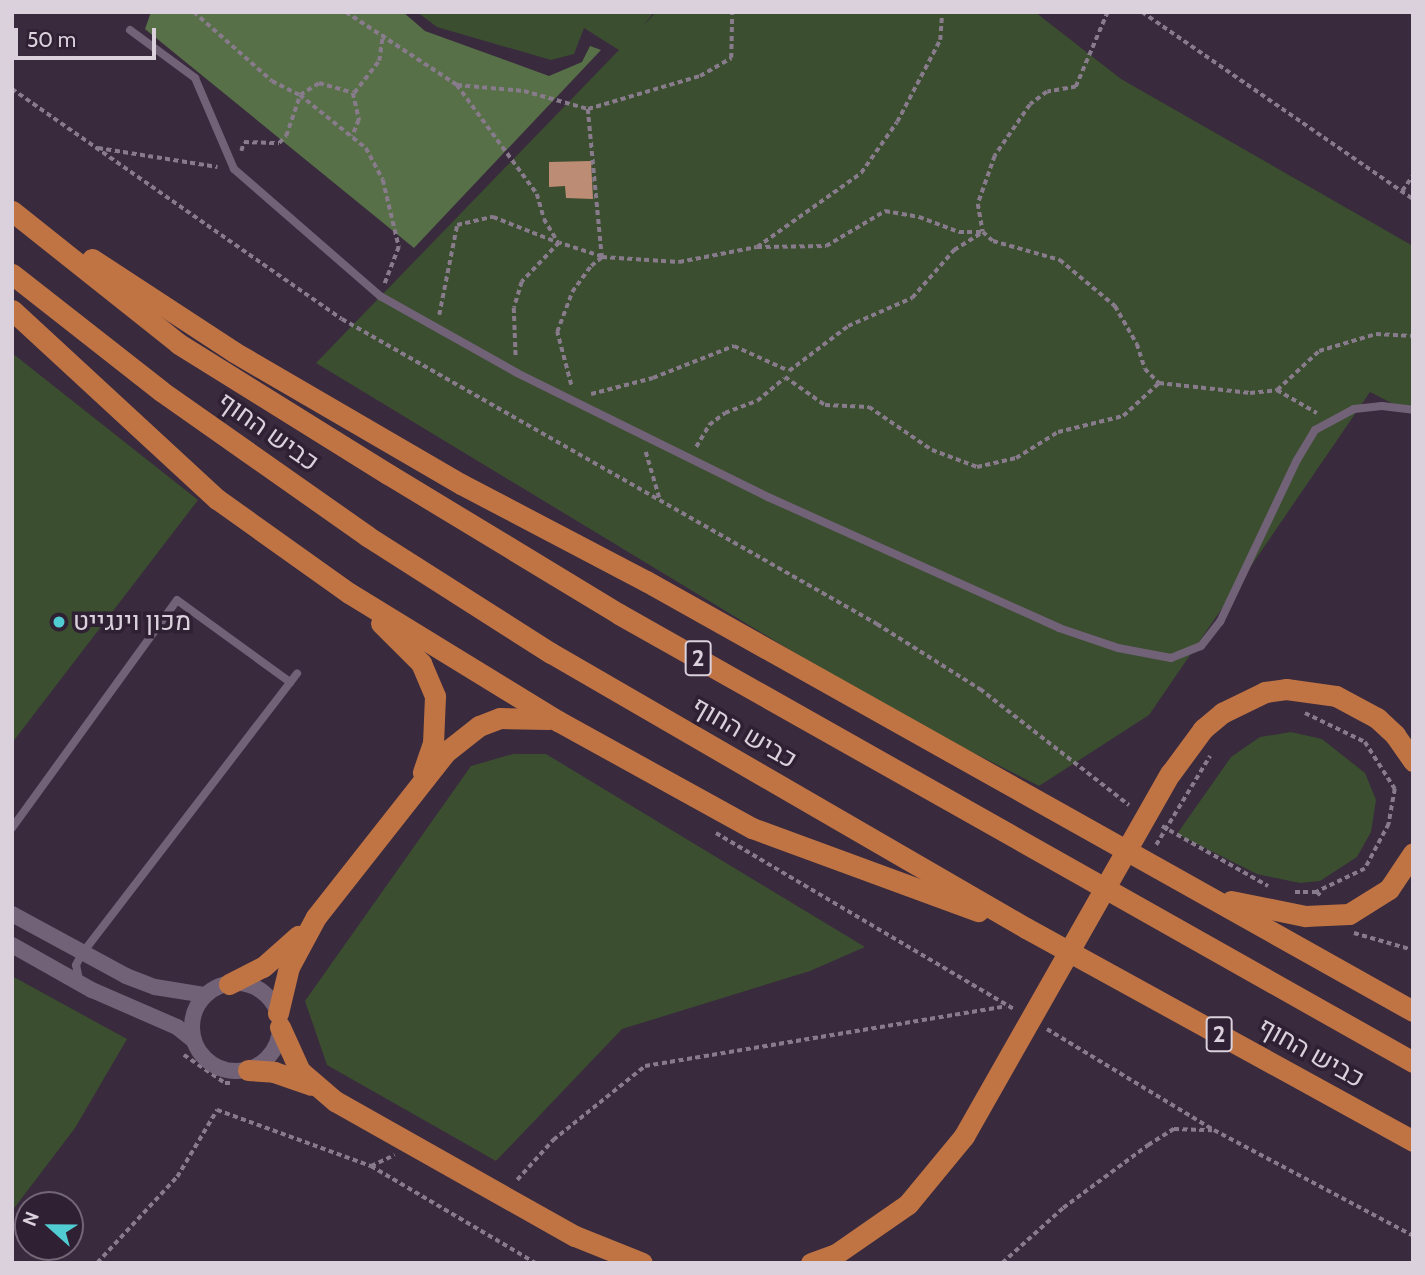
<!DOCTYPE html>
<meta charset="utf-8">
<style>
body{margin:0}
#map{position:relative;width:1425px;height:1275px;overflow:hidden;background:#392a3d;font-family:Cabin,Heebo,sans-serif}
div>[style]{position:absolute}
.green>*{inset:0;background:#3b4e30}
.forest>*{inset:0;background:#577048}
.building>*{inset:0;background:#bd8c75}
.path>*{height:3.5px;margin-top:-1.75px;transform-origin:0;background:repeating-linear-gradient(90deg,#887b8b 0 5px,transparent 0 8.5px)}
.lane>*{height:8px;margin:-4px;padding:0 4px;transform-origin:4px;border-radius:4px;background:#726277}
.street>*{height:16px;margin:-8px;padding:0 8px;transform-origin:8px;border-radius:8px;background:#726277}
.street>.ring{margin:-8px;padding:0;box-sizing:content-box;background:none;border:16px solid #726277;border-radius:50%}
.highway>*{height:21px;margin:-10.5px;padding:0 10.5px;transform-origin:10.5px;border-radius:10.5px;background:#c07444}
.dots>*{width:19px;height:19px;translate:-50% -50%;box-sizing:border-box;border:4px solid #2f2133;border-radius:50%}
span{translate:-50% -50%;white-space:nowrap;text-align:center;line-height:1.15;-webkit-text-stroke:7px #2f2133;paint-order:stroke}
.shield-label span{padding:2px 5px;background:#2f2133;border:2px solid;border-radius:5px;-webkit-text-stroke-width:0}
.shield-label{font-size:24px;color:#dad1dd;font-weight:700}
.street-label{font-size:26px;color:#dad1dd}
.poi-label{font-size:26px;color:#dad1dd}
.left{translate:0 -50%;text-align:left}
.frame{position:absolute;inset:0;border:14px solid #dad1dd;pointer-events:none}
.north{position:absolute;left:14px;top:1191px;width:70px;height:70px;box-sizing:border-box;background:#2f2133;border:2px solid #736777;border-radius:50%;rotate:291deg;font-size:19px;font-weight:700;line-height:28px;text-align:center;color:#dad1dd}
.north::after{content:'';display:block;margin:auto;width:24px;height:32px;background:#51ccd2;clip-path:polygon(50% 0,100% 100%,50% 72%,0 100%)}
.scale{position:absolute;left:14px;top:28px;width:142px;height:32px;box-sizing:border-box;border:4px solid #dad1dd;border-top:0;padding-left:9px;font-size:21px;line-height:24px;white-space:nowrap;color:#dad1dd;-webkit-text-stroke:5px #2f2133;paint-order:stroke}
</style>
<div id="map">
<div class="green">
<i style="clip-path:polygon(417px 12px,654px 12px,643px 26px,656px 12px,1035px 12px,1121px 79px,1413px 246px,1413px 414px,1370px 392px,1149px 715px,1039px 786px,891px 711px,316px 363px,619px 50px,584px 28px,574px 54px,551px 60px,437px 27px)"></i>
<i style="clip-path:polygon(12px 353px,198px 500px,12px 743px)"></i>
<i style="clip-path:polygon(1291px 732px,1322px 739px,1365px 773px,1376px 800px,1371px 832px,1357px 857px,1320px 881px,1300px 883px,1257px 874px,1177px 834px,1231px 757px,1260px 737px)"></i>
<i style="clip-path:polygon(513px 754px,546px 754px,865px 947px,810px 971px,622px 1029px,496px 1161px,327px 1065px,305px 1001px,471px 766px)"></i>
<i style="clip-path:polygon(12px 976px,127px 1039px,75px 1128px,12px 1211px)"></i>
</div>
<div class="forest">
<i style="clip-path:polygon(151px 12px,403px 12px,425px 31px,549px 76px,582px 62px,590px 46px,601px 50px,414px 248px,145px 29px)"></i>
</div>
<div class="building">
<i style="clip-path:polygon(591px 161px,593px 199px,566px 198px,565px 186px,549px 187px,549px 162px)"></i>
</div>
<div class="path">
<i style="left:194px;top:12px;width:104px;rotate:41.5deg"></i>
<i style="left:272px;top:81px;width:31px;rotate:27deg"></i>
<i style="left:300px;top:95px;width:85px;rotate:38.8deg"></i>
<i style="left:366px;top:148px;width:36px;rotate:62deg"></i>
<i style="left:383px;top:180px;width:69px;rotate:76.6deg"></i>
<i style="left:399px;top:247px;width:40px;rotate:111deg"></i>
<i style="left:346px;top:12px;width:133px;rotate:33.3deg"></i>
<i style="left:457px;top:85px;width:67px;rotate:5.1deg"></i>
<i style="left:524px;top:91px;width:66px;rotate:15.7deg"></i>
<i style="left:588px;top:109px;width:149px;rotate:84.6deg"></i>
<i style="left:602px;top:257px;width:45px;rotate:-162deg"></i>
<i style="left:559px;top:243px;width:54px;rotate:133.5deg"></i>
<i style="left:522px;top:282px;width:27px;rotate:107deg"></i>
<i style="left:514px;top:308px;width:51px;rotate:87.8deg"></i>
<i style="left:1108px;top:12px;width:82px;rotate:113.1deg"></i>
<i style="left:1076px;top:87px;width:29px;rotate:170deg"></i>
<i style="left:1047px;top:92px;width:21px;rotate:143deg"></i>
<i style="left:1030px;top:105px;width:62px;rotate:124.5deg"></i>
<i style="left:995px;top:156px;width:51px;rotate:109.5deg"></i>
<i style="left:978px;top:204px;width:28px;rotate:80deg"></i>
<i style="left:983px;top:232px;width:13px;rotate:42deg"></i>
<i style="left:993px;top:241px;width:70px;rotate:15.8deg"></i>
<i style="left:1060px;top:260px;width:72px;rotate:39.9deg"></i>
<i style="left:1115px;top:306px;width:44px;rotate:59.9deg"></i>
<i style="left:1137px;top:344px;width:26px;rotate:72deg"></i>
<i style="left:1145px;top:369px;width:20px;rotate:45deg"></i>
<i style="left:1159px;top:383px;width:92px;rotate:6.3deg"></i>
<i style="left:1250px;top:393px;width:27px;rotate:-6deg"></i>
<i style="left:1277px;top:390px;width:57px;rotate:-42.9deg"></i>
<i style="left:1319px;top:351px;width:59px;rotate:-16.6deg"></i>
<i style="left:1376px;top:334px;width:37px;rotate:3deg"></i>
<i style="left:1142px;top:12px;width:329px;rotate:34.6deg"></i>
<i style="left:457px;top:85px;width:135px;rotate:53.7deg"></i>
<i style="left:537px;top:194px;width:26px;rotate:74deg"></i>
<i style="left:544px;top:219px;width:27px;rotate:59deg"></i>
<i style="left:12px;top:89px;width:402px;rotate:34.9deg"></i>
<i style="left:342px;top:319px;width:616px;rotate:29.69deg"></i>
<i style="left:877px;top:624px;width:122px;rotate:32.3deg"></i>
<i style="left:980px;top:689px;width:189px;rotate:37.9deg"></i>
<i style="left:354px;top:93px;width:41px;rotate:-52deg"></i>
<i style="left:379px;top:61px;width:27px;rotate:-82deg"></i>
<i style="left:588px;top:109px;width:117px;rotate:-16.4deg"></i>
<i style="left:700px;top:76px;width:36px;rotate:-30deg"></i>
<i style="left:731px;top:58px;width:46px;rotate:-88.8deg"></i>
<i style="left:98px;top:148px;width:121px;rotate:9deg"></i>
<i style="left:241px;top:151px;width:9px;rotate:-72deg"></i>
<i style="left:244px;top:142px;width:35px;rotate:2deg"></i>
<i style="left:279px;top:143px;width:10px;rotate:-45deg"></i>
<i style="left:286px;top:136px;width:43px;rotate:-71.1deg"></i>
<i style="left:300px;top:95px;width:22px;rotate:-32deg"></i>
<i style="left:319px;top:83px;width:35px;rotate:16deg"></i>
<i style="left:353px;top:93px;width:28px;rotate:77deg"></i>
<i style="left:359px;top:120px;width:18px;rotate:112deg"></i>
<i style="left:1402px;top:191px;width:19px;rotate:-55deg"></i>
<i style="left:757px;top:247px;width:69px;rotate:-0.8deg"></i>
<i style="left:826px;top:246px;width:69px;rotate:-30.7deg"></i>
<i style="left:885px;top:211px;width:35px;rotate:10deg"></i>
<i style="left:919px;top:217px;width:43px;rotate:20.6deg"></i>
<i style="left:959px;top:232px;width:22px"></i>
<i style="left:439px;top:315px;width:92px;rotate:-78.7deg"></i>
<i style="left:457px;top:225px;width:37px;rotate:-13deg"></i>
<i style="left:493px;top:217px;width:71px;rotate:21.5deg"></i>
<i style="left:789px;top:371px;width:74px;rotate:-37.3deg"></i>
<i style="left:848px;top:326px;width:70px;rotate:-23.6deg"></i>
<i style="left:912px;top:298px;width:64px;rotate:-48.8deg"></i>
<i style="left:954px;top:250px;width:34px;rotate:-32deg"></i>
<i style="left:785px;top:377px;width:49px;rotate:35deg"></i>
<i style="left:825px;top:405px;width:44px;rotate:2.6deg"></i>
<i style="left:869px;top:407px;width:76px;rotate:34.3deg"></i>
<i style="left:932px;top:450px;width:48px;rotate:20.7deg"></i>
<i style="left:977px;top:467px;width:40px;rotate:-13deg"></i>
<i style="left:1016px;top:458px;width:49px;rotate:-31.8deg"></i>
<i style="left:1058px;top:432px;width:67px;rotate:-13.8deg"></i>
<i style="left:1123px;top:416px;width:49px;rotate:-42.5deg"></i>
<i style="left:571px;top:385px;width:55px;rotate:-104.8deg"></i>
<i style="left:557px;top:332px;width:43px;rotate:-69.4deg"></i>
<i style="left:572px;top:292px;width:32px;rotate:-54deg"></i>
<i style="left:591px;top:266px;width:14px;rotate:-39deg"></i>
<i style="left:602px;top:257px;width:77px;rotate:3.7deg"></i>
<i style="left:679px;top:262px;width:79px;rotate:-10.9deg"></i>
<i style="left:757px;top:247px;width:128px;rotate:-35.4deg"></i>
<i style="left:861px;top:173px;width:62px;rotate:-54.8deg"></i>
<i style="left:897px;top:122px;width:93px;rotate:-62.3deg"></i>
<i style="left:940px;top:40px;width:28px;rotate:-86deg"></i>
<i style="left:1277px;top:390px;width:46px;rotate:29.9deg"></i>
<i style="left:591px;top:394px;width:64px;rotate:-14.5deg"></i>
<i style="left:653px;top:378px;width:87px;rotate:-21.6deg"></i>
<i style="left:734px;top:346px;width:60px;rotate:24.4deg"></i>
<i style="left:696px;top:447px;width:26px;rotate:-59deg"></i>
<i style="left:709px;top:425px;width:20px;rotate:-37deg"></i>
<i style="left:725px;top:413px;width:34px;rotate:-21deg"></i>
<i style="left:757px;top:401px;width:35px;rotate:-40deg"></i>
<i style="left:646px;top:452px;width:50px;rotate:73.7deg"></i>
<i style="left:1305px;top:713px;width:67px;rotate:25.8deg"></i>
<i style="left:1365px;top:742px;width:56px;rotate:57.4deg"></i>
<i style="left:1395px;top:789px;width:36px;rotate:100deg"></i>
<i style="left:1389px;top:824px;width:51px;rotate:118.1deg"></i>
<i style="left:1365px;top:869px;width:53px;rotate:154.4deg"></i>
<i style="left:1162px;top:826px;width:122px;rotate:29.5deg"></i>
<i style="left:716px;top:833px;width:346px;rotate:30.6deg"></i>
<i style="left:1156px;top:845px;width:104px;rotate:-58.8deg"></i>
<i style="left:1295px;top:892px;width:22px"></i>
<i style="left:1317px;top:892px;width:6px;rotate:45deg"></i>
<i style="left:1354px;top:933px;width:61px;rotate:16.1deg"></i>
<i style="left:1047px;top:1029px;width:195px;rotate:31.2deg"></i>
<i style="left:1214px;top:1130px;width:225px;rotate:28deg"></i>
<i style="left:184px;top:1055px;width:50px;rotate:34.3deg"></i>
<i style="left:225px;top:1083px;width:9px"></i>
<i style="left:371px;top:1166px;width:26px;rotate:-25deg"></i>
<i style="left:517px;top:1180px;width:54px;rotate:-48deg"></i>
<i style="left:553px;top:1140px;width:118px;rotate:-38.8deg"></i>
<i style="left:645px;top:1066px;width:366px;rotate:-9.4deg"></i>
<i style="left:97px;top:1263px;width:117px;rotate:-47.1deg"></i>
<i style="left:177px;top:1177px;width:78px;rotate:-59.2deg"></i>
<i style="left:217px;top:1110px;width:164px;rotate:20deg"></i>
<i style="left:371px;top:1166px;width:191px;rotate:30.5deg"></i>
<i style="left:1002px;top:1263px;width:82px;rotate:-42deg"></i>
<i style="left:1063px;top:1208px;width:106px;rotate:-36.5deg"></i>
<i style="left:1148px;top:1145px;width:31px;rotate:-32deg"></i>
<i style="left:1174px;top:1129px;width:38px;rotate:2deg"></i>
</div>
<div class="lane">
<i style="left:130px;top:30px;width:81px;rotate:36.4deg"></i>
<i style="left:195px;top:78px;width:99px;rotate:66.8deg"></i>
<i style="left:234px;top:169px;width:194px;rotate:41deg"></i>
<i style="left:380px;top:296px;width:157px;rotate:29.3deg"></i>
<i style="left:517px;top:373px;width:280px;rotate:26.3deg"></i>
<i style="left:768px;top:497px;width:319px;rotate:24.2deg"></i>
<i style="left:1059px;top:628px;width:62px;rotate:18.7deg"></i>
<i style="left:1118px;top:648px;width:54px;rotate:10.7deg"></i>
<i style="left:1171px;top:658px;width:32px;rotate:-22deg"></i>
<i style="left:1201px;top:646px;width:31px;rotate:-52deg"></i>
<i style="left:1220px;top:622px;width:179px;rotate:-64.6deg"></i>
<i style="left:1297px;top:460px;width:35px;rotate:-59deg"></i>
<i style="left:1315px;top:430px;width:44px;rotate:-28.3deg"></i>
<i style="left:1354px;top:409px;width:28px;rotate:-6deg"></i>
<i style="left:1382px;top:406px;width:31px;rotate:7deg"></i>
<i style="left:12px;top:828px;width:281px;rotate:-54.1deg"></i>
<i style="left:177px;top:600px;width:140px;rotate:36deg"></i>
<i style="left:79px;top:980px;width:15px;rotate:-101deg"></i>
<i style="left:76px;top:965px;width:11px;rotate:-63deg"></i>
<i style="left:81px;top:955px;width:355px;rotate:-52.5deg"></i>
</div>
<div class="street">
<i style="left:12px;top:914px;width:130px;rotate:28.5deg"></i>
<i style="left:126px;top:976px;width:31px;rotate:21deg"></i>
<i style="left:155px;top:987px;width:51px;rotate:9.1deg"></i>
<i style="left:12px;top:945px;width:92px;rotate:29.4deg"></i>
<i style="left:92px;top:990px;width:93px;rotate:23.5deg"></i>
<i style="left:177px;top:1027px;width:22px;rotate:39deg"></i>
<i class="ring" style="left:192px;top:983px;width:72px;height:72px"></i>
</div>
<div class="highway">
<i style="left:12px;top:211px;width:213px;rotate:38.5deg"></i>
<i style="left:179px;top:344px;width:246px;rotate:31.9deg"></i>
<i style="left:388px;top:474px;width:270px;rotate:31.2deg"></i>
<i style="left:619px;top:614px;width:912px;rotate:29.43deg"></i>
<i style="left:92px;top:259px;width:170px;rotate:33.2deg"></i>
<i style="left:234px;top:352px;width:263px;rotate:30.2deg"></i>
<i style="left:461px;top:484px;width:209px;rotate:27.7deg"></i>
<i style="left:646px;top:581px;width:879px;rotate:29.28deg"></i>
<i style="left:12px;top:274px;width:189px;rotate:38.1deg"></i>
<i style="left:161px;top:391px;width:252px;rotate:35.1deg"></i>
<i style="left:367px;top:536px;width:218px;rotate:32.5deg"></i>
<i style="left:551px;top:653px;width:549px;rotate:30.07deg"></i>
<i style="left:1026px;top:928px;width:442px;rotate:28.8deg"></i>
<i style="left:12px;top:310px;width:279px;rotate:42.7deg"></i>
<i style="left:217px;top:499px;width:162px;rotate:35.5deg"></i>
<i style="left:349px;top:593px;width:245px;rotate:31.5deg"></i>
<i style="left:558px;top:721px;width:222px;rotate:28.9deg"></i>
<i style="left:752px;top:828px;width:241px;rotate:20.2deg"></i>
<i style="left:381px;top:623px;width:57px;rotate:45deg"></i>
<i style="left:421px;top:663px;width:36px;rotate:67deg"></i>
<i style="left:435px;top:696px;width:47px;rotate:92.4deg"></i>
<i style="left:433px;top:743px;width:31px;rotate:109deg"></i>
<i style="left:1231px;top:901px;width:76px;rotate:11.5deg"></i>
<i style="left:1305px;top:916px;width:44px;rotate:-2.6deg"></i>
<i style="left:1349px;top:914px;width:47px;rotate:-32deg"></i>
<i style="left:1389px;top:889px;width:43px;rotate:-56.3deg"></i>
<i style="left:229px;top:984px;width:38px;rotate:-27deg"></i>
<i style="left:263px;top:967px;width:47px;rotate:-41.5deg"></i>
<i style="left:278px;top:1013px;width:47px;rotate:-76.6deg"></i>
<i style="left:289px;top:967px;width:57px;rotate:-61.6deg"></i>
<i style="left:316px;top:917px;width:210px;rotate:-51.8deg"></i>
<i style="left:446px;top:752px;width:42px;rotate:-38.2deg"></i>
<i style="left:479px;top:726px;width:22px;rotate:-21deg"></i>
<i style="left:500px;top:718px;width:49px;rotate:1.2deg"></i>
<i style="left:280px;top:1027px;width:48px;rotate:65.6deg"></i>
<i style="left:300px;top:1071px;width:46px;rotate:40.6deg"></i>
<i style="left:335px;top:1101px;width:275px;rotate:29.4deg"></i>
<i style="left:575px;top:1236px;width:72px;rotate:21.9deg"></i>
<i style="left:248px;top:1070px;width:26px;rotate:4deg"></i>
<i style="left:274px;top:1072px;width:39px;rotate:19deg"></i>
<i style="left:811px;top:1263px;width:27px;rotate:-20deg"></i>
<i style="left:836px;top:1254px;width:88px;rotate:-34.8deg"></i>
<i style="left:908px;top:1204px;width:88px;rotate:-50.5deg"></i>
<i style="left:964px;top:1136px;width:417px;rotate:-60.4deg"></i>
<i style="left:1170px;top:774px;width:56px;rotate:-53.7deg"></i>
<i style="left:1203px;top:729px;width:25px;rotate:-40deg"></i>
<i style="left:1222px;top:713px;width:48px;rotate:-26deg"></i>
<i style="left:1265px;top:692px;width:21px;rotate:-8deg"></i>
<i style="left:1286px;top:689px;width:50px;rotate:8deg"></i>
<i style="left:1336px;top:696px;width:47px;rotate:28.2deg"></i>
<i style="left:1377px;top:718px;width:25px;rotate:43deg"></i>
<i style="left:1395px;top:735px;width:32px;rotate:55deg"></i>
</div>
<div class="dots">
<i style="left:59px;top:622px;background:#51ccd2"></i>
</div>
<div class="shield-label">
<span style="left:698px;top:658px">2</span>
<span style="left:1219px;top:1034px">2</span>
</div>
<div class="street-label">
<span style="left:268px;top:432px;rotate:35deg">כביש החוף</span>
<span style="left:744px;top:733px;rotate:30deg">כביש החוף</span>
<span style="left:1311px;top:1053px;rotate:29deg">כביש החוף</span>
</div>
<div class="poi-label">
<span class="left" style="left:73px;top:622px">מכון וינגייט</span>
</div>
<div class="frame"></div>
<div class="north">N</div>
<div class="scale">50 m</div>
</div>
